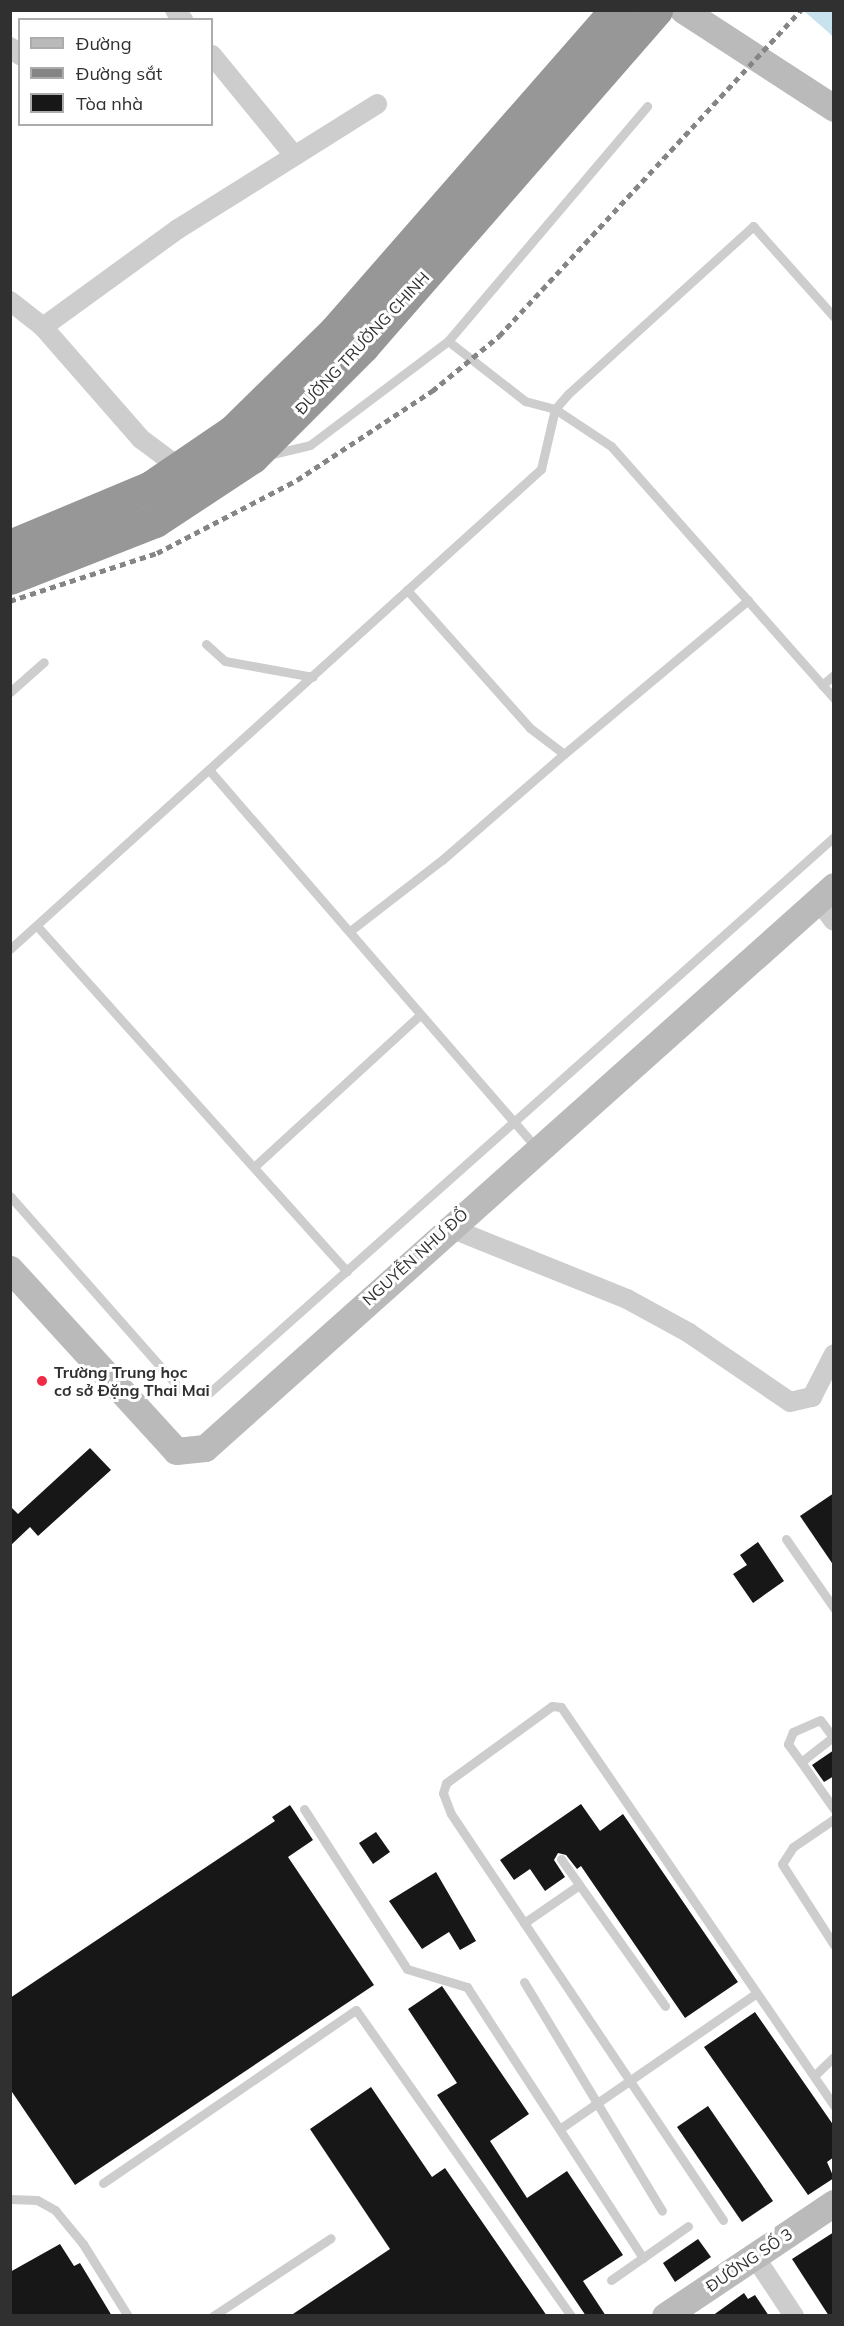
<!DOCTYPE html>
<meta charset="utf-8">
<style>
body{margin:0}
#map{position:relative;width:844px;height:2326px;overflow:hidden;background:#fff;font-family:Mulish,sans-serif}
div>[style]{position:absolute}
.water>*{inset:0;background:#c8e2ee}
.building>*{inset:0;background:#171717}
.lane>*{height:9px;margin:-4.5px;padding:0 4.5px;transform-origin:4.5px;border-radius:4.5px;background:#cdcdcd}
.street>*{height:20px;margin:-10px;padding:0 10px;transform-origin:10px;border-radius:10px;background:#cdcdcd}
.secondary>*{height:27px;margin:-13.5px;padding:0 13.5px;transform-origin:13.5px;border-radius:13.5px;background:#bababa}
.highway>*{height:33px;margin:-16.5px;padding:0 16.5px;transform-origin:16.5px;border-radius:16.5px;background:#979797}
.rail>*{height:4.5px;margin-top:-2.25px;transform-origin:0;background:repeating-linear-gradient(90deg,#858585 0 6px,transparent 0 10.5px)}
.dots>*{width:16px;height:16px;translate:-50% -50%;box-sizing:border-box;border:3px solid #fff;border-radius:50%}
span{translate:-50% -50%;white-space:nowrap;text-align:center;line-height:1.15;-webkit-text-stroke:6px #fff;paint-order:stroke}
.street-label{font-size:16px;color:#303030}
.poi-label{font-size:16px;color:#303030;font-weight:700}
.left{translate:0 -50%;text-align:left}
.frame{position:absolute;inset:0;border:12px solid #303030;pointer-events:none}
.legend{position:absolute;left:18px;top:18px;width:195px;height:108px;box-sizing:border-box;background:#fff;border:2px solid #acacac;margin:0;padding:8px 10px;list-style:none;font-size:18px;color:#303030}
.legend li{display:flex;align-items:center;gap:12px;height:30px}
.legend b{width:30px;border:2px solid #acacac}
</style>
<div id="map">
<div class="water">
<i style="clip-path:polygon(804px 11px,833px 11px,833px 37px,829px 33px)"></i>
</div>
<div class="building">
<i style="clip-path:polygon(90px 1448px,111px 1470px,38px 1536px,30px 1527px,10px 1546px,10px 1506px,18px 1514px)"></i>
<i style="clip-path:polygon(834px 1493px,834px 1566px,800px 1516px)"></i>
<i style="clip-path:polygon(758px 1542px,784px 1581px,753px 1603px,733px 1574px,747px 1565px,740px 1555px)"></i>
<i style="clip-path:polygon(834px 1750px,834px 1776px,824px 1782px,812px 1765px)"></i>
<i style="clip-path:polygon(581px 1804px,600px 1831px,623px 1814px,738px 1982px,685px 2018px,581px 1866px,577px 1869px,566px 1855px,558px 1853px,554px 1860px,565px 1877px,545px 1891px,530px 1869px,514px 1880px,500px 1860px)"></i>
<i style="clip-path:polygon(290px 1805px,313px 1840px,288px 1857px,374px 1985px,75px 2185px,10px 2089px,10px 1998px,275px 1821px,272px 1817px)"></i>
<i style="clip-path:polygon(376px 1832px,390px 1852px,373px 1864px,359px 1843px)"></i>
<i style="clip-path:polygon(436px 1872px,476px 1941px,460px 1950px,449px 1932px,422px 1949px,389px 1901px)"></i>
<i style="clip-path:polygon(442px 1986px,529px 2114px,490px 2141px,527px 2198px,567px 2171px,623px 2255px,583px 2281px,606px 2316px,586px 2316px,437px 2095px,457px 2083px,408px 2009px)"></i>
<i style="clip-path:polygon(755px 2012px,834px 2126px,834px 2157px,827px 2162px,834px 2178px,808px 2195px,704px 2047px)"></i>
<i style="clip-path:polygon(371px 2087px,432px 2177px,445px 2168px,547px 2316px,290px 2316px,390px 2249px,310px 2129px)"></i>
<i style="clip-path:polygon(708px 2106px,773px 2201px,742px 2222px,677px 2127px)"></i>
<i style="clip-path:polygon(834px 2232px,834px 2316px,829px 2316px,792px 2259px)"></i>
<i style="clip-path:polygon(698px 2239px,711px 2257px,675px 2282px,663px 2263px)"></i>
<i style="clip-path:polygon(60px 2244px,74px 2266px,80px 2263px,112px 2316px,10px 2316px,10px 2272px)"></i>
<i style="clip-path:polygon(744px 2293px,748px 2299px,755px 2295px,769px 2316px,712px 2316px)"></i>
</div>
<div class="lane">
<i style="left:448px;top:341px;width:308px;rotate:-49.7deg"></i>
<i style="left:268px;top:455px;width:43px;rotate:-13.4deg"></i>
<i style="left:310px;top:445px;width:173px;rotate:-37deg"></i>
<i style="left:448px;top:341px;width:98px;rotate:37.9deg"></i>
<i style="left:525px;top:401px;width:31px;rotate:15deg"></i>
<i style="left:555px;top:409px;width:67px;rotate:33.5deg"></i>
<i style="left:611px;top:446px;width:337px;rotate:48.5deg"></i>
<i style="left:206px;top:644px;width:25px;rotate:42deg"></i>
<i style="left:225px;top:661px;width:89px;rotate:10.3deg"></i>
<i style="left:822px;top:685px;width:16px;rotate:-40deg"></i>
<i style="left:10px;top:692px;width:45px;rotate:-41.4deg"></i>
<i style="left:564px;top:754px;width:240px;rotate:-39.9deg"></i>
<i style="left:210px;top:771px;width:498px;rotate:49.1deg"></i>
<i style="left:37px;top:926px;width:464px;rotate:48.1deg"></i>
<i style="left:350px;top:931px;width:116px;rotate:-37.7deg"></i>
<i style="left:442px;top:860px;width:162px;rotate:-41deg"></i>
<i style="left:564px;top:754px;width:43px;rotate:-142.6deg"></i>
<i style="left:530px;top:728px;width:185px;rotate:-131.7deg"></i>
<i style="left:10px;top:949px;width:716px;rotate:-42.11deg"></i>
<i style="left:541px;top:469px;width:62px;rotate:-76.9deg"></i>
<i style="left:555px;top:409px;width:20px;rotate:-49deg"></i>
<i style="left:568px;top:394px;width:250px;rotate:-42.2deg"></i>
<i style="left:753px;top:226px;width:122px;rotate:48.3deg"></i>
<i style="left:254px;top:1167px;width:225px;rotate:-42.5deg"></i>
<i style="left:10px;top:1196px;width:257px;rotate:48.6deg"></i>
<i style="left:180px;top:1389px;width:29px;rotate:8deg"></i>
<i style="left:209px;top:1393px;width:837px;rotate:-41.66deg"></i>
<i style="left:786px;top:1539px;width:84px;rotate:55.2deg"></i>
<i style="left:801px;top:1762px;width:41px;rotate:-38deg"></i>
<i style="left:833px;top:1737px;width:21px;rotate:-127deg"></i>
<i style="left:820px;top:1720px;width:30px;rotate:156deg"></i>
<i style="left:793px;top:1732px;width:13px;rotate:113deg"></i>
<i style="left:788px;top:1744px;width:22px;rotate:54deg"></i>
<i style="left:801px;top:1762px;width:57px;rotate:54.9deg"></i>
<i style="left:304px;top:1809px;width:190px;rotate:57.2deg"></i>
<i style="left:407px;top:1969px;width:63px;rotate:16.7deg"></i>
<i style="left:467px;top:1987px;width:323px;rotate:57deg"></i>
<i style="left:834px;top:1819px;width:50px;rotate:145.7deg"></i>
<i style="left:793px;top:1847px;width:20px;rotate:123deg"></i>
<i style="left:782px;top:1864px;width:96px;rotate:57.3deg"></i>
<i style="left:561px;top:1859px;width:180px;rotate:54.7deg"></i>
<i style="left:524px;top:1923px;width:67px;rotate:-34.6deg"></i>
<i style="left:524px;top:1982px;width:267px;rotate:58.9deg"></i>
<i style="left:814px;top:2076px;width:28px;rotate:-44deg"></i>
<i style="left:561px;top:2128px;width:236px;rotate:-34.6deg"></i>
<i style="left:103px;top:2183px;width:306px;rotate:-34.4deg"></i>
<i style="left:356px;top:2010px;width:374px;rotate:54.9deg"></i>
<i style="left:10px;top:2199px;width:27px;rotate:2deg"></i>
<i style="left:37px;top:2200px;width:21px;rotate:29deg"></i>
<i style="left:55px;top:2210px;width:44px;rotate:50.5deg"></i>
<i style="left:83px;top:2244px;width:85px;rotate:58deg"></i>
<i style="left:723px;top:2220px;width:489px;rotate:-123.8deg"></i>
<i style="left:451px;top:1814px;width:22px;rotate:-111deg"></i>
<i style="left:443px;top:1793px;width:10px;rotate:-73deg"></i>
<i style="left:446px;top:1783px;width:131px;rotate:-36deg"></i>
<i style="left:552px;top:1706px;width:9px;rotate:6deg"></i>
<i style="left:561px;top:1707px;width:483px;rotate:55.6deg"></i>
<i style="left:611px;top:2280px;width:94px;rotate:-35deg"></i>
<i style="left:213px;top:2316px;width:141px;rotate:-33.5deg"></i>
</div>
<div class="street">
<i style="left:175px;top:10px;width:13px;rotate:51deg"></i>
<i style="left:10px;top:47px;width:13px;rotate:39deg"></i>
<i style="left:212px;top:55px;width:128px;rotate:50.7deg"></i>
<i style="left:10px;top:301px;width:42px;rotate:38.2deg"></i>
<i style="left:43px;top:327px;width:149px;rotate:48.8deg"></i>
<i style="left:141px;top:439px;width:49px;rotate:36.6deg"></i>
<i style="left:43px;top:327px;width:167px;rotate:-36deg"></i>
<i style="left:178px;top:229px;width:235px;rotate:-32.1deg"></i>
<i style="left:818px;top:900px;width:26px;rotate:53deg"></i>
<i style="left:448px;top:1227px;width:193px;rotate:21.9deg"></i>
<i style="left:627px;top:1299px;width:71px;rotate:28.7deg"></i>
<i style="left:689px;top:1333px;width:122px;rotate:34.3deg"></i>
<i style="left:790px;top:1402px;width:23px;rotate:-13deg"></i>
<i style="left:812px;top:1397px;width:48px;rotate:-62.9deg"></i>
<i style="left:755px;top:2257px;width:71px;rotate:56.5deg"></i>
</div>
<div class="secondary">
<i style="left:683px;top:10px;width:180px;rotate:33deg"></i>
<i style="left:10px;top:1269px;width:246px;rotate:47.6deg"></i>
<i style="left:176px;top:1451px;width:29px;rotate:-6deg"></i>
<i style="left:205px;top:1448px;width:843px;rotate:-41.78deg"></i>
<i style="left:665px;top:2316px;width:203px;rotate:-33.8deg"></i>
</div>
<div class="highway">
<i style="left:10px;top:546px;width:153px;rotate:-22.7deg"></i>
<i style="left:151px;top:487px;width:99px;rotate:-34.3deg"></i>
<i style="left:233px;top:431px;width:143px;rotate:-44.4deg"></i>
<i style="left:335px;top:331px;width:427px;rotate:-48.8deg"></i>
<i style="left:10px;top:578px;width:156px;rotate:-21.5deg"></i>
<i style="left:155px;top:521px;width:116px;rotate:-33.4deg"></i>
<i style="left:252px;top:457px;width:157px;rotate:-45deg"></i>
<i style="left:363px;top:346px;width:446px;rotate:-48.9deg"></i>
</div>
<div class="rail">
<i style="left:10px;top:601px;width:155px;rotate:-18.1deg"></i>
<i style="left:157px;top:553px;width:158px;rotate:-27.5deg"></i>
<i style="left:297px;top:480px;width:162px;rotate:-33.4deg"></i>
<i style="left:432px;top:391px;width:87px;rotate:-39.4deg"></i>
<i style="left:499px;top:336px;width:444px;rotate:-47.2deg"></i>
</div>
<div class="dots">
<i style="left:42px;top:1381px;background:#ee2a47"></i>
</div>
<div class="street-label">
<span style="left:362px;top:343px;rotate:-47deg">ĐƯỜNG TRƯỜNG CHINH</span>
<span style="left:415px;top:1257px;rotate:-42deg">NGUYỄN NHƯ ĐỔ</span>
<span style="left:749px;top:2260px;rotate:-34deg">ĐƯỜNG SỐ 3</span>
</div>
<div class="poi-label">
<span class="left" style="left:54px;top:1381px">Trường Trung học<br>cơ sở Đặng Thai Mai</span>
</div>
<div class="frame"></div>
<ul class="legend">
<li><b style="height:8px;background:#bababa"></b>Đường</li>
<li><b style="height:8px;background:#858585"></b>Đường sắt</li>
<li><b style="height:16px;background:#171717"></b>Tòa nhà</li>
</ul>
</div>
